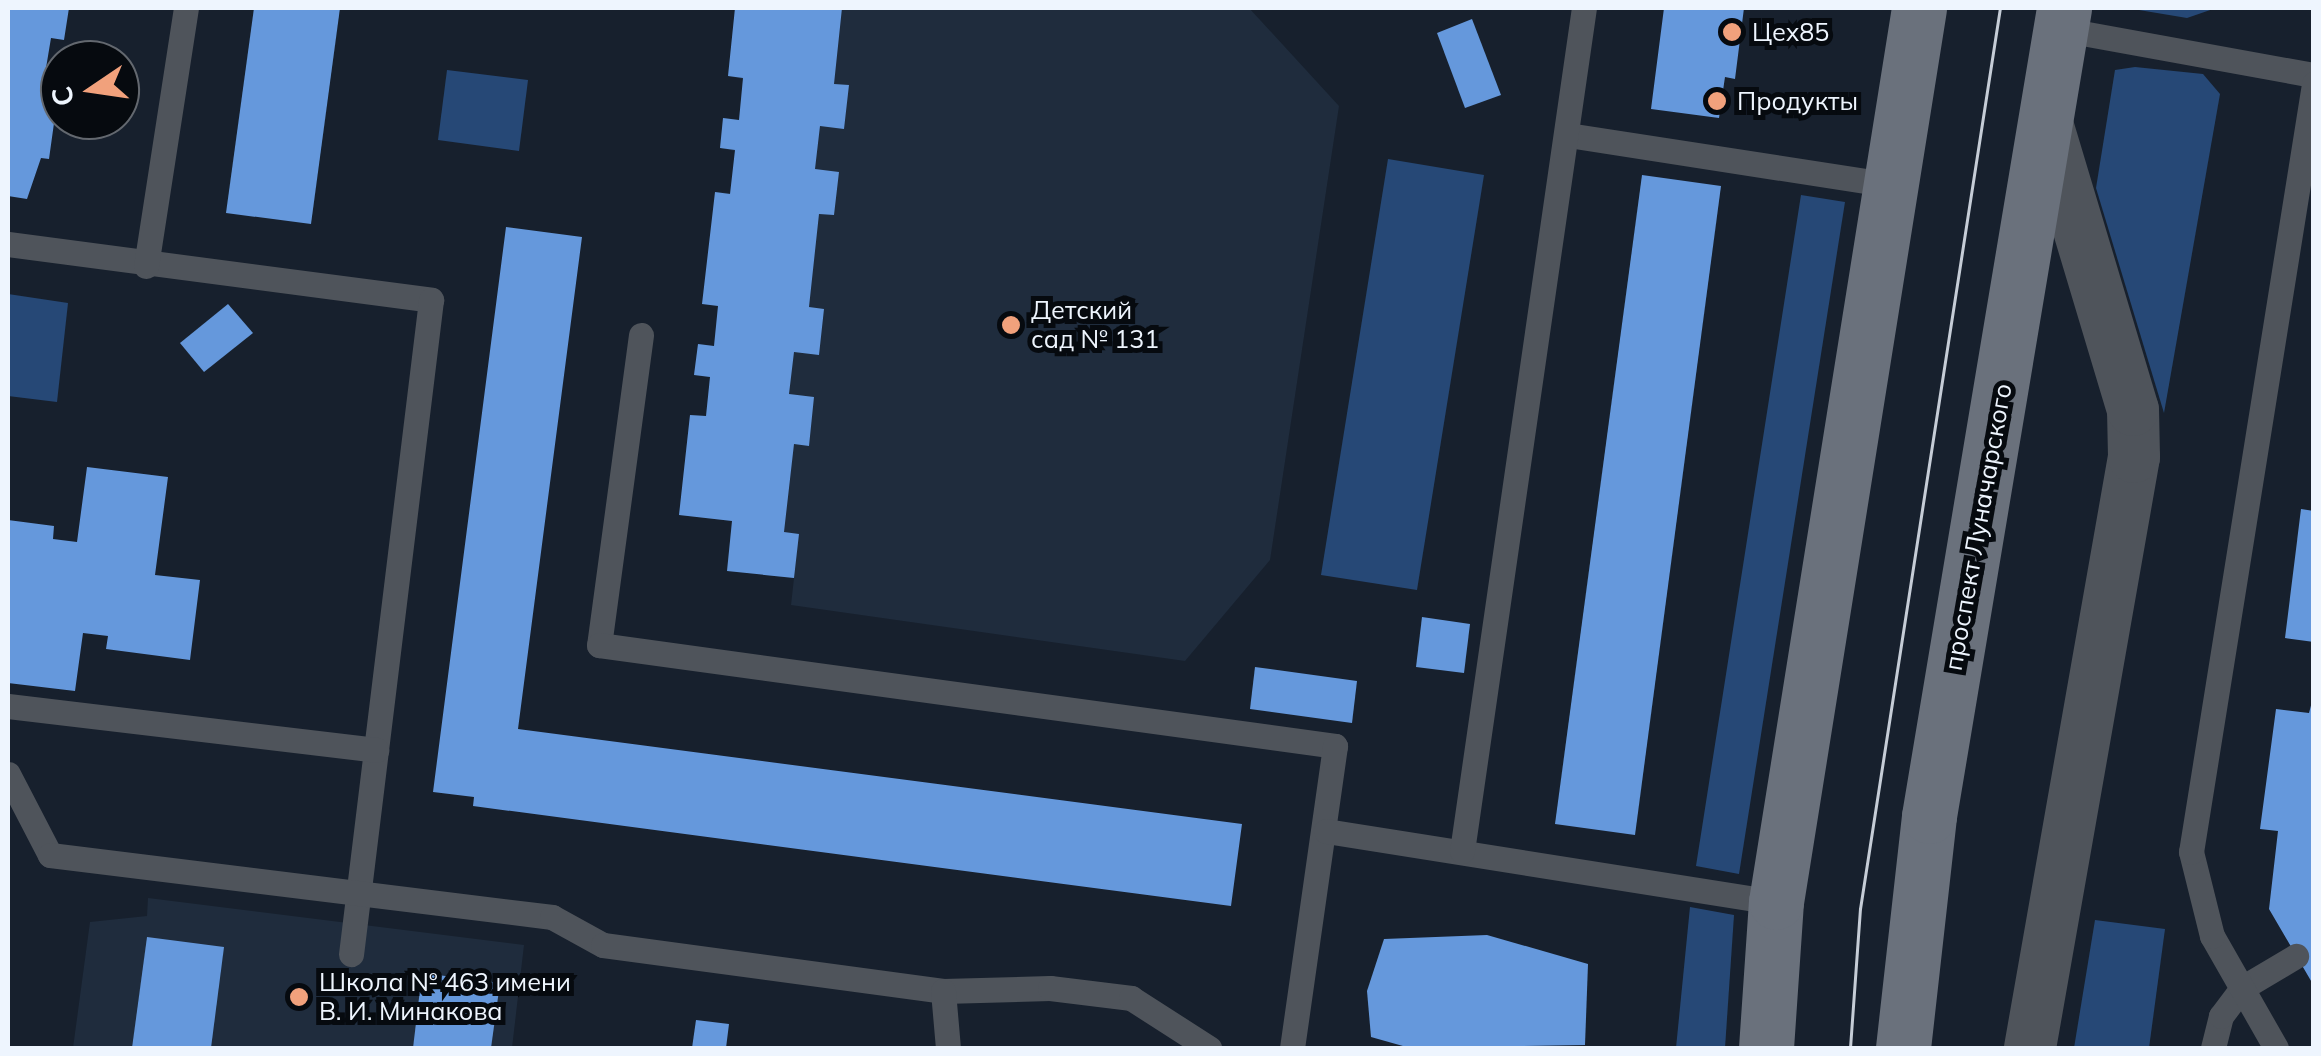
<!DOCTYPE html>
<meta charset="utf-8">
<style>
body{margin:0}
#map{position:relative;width:2321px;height:1056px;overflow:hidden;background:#17202d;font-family:Mulish,sans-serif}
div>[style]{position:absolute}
.built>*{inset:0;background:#1f2c3d}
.green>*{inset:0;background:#264876}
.building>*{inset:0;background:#6598dc}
.service>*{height:25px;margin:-12.5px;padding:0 12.5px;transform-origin:12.5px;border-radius:12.5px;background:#4f545b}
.minor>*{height:52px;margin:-26px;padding:0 26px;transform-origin:26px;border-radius:26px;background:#4f545b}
.secondary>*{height:55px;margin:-27.5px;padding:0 27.5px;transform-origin:27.5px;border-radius:27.5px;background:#6a717c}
.tram>*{height:2.5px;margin:-1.25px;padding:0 1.25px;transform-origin:1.25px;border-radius:1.25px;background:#c6cdd7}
.dots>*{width:28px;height:28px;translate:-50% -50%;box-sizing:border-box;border:5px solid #060a0f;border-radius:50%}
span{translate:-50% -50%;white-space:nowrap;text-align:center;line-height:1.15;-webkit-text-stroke:10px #060a0f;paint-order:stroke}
.poi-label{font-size:25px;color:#eef5fe}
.left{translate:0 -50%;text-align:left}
.street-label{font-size:25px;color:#eef5fe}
.frame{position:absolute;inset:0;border:10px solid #eef5fe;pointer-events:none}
.north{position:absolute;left:40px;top:40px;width:100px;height:100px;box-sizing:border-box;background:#060a0f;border:2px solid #63686f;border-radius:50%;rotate:257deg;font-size:28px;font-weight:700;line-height:40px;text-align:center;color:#eef5fe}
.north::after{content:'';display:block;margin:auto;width:35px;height:45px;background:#f1a17c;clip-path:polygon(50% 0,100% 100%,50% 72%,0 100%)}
</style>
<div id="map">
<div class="built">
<i style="clip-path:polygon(735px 8px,1249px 8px,1339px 106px,1270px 560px,1185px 661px,791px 605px,794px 578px,727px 571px,732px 521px,679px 515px,690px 415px,706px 416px,710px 377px,694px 375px,698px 344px,714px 346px,718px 307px,715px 192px,731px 193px,735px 151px,720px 148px,723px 118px,739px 120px,743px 79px,728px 76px)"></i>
<i style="clip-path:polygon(148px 898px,524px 945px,512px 1048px,73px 1048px,90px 922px,147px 916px)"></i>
</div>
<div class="green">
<i style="clip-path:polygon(2127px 8px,2216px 8px,2187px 18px)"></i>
<i style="clip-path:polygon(2135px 67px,2203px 74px,2220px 94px,2164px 413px,2096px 188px,2115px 70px)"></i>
<i style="clip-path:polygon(447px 70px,528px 80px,519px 151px,438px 140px)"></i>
<i style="clip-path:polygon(1388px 159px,1484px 175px,1417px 590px,1321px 575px)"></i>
<i style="clip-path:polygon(1801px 195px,1845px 202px,1739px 874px,1696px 866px)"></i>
<i style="clip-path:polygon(8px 294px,68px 303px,57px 402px,8px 396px)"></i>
<i style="clip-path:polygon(1690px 907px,1734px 915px,1725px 1048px,1676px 1048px)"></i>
<i style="clip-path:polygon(2095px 920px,2165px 929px,2149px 1048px,2074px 1048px)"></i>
</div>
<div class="building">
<i style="clip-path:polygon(8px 8px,69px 8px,64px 40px,51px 38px,42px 92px,55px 116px,49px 159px,41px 158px,27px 199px,8px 196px)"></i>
<i style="clip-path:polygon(254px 8px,340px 8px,311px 224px,226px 213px)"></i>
<i style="clip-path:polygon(735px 8px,842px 8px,834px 84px,849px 85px,844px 129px,820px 126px,815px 169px,839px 172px,834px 215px,819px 214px,809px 307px,824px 309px,819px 355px,794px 352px,789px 394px,814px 397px,809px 446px,794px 444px,784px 532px,799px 534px,794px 578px,727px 571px,732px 521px,679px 515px,690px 415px,706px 416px,710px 377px,694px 375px,698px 344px,714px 346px,718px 306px,702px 304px,715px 192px,730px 194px,735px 150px,720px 148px,723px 118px,739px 120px,743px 78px,728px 76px)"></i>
<i style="clip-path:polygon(1664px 8px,1744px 8px,1735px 79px,1725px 77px,1719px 118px,1651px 109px)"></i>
<i style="clip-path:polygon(1472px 19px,1501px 95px,1465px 108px,1437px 33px)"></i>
<i style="clip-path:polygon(1642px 175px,1721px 186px,1635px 835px,1555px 824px)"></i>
<i style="clip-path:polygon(506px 227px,582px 237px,518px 729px,1242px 824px,1231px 906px,473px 806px,474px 797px,433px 792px)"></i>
<i style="clip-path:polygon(228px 304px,253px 333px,204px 372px,180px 343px)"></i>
<i style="clip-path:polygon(87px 467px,168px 477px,155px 575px,200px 580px,190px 660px,106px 649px,108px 636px,83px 633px,75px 691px,8px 683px,8px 520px,54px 526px,53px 539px,77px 542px)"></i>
<i style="clip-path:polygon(2301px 509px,2314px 511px,2314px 642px,2285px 638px)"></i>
<i style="clip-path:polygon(1422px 617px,1470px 624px,1464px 673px,1416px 667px)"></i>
<i style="clip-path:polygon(1255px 667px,1357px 681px,1352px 723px,1250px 709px)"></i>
<i style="clip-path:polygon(2314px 694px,2314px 986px,2269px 909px,2278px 831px,2260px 829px,2276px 709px,2309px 713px)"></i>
<i style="clip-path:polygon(1487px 935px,1588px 964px,1585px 1045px,1410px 1048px,1371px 1037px,1367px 991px,1384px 939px)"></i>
<i style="clip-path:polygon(147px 937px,224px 947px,211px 1048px,132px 1048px)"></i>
<i style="clip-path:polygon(422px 973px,500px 983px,491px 1048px,413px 1048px)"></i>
<i style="clip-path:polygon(696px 1020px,729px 1024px,726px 1048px,692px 1048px)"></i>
</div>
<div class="service">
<i style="left:2060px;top:29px;width:258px;rotate:10.3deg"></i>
<i style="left:1568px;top:135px;width:328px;rotate:8.8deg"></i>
<i style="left:8px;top:244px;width:427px;rotate:7.5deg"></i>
<i style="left:431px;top:300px;width:659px;rotate:96.97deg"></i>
<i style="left:146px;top:266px;width:261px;rotate:-81.2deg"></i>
<i style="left:641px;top:335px;width:313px;rotate:97.7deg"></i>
<i style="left:599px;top:645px;width:743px;rotate:7.81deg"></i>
<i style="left:1335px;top:746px;width:305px;rotate:98.1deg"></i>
<i style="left:8px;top:706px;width:371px;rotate:6.8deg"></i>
<i style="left:8px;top:774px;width:91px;rotate:62.6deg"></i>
<i style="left:50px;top:855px;width:506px;rotate:7.04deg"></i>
<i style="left:552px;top:917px;width:58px;rotate:28.8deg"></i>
<i style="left:603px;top:945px;width:343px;rotate:7.7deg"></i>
<i style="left:943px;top:991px;width:107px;rotate:-1.6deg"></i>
<i style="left:1050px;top:988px;width:82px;rotate:7deg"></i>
<i style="left:1131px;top:998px;width:93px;rotate:32.7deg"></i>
<i style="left:1326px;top:831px;width:456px;rotate:9deg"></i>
<i style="left:1462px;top:851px;width:852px;rotate:-81.77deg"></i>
<i style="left:943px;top:991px;width:57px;rotate:85deg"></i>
<i style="left:2213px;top:1048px;width:33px;rotate:-76deg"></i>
<i style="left:2221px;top:1016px;width:35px;rotate:-53deg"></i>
<i style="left:2242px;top:988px;width:63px;rotate:-30.7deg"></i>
<i style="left:2276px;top:1048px;width:129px;rotate:-119.7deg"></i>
<i style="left:2212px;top:936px;width:87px;rotate:-104deg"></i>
<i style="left:2191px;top:852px;width:778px;rotate:-80.9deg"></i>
</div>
<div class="minor">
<i style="left:2030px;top:1048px;width:600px;rotate:-80.02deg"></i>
<i style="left:2134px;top:457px;width:47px;rotate:-91.2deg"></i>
<i style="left:2133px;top:410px;width:303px;rotate:-106.7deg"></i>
</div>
<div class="secondary">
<i style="left:1766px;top:1048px;width:146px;rotate:-86.1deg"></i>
<i style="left:1776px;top:902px;width:905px;rotate:-80.91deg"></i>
<i style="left:1903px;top:1048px;width:233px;rotate:-83.6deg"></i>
<i style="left:1929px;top:816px;width:819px;rotate:-80.51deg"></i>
</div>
<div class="tram">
<i style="left:1850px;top:1048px;width:139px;rotate:-85.9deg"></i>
<i style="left:1860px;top:909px;width:912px;rotate:-81.17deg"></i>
</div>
<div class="dots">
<i style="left:1732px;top:32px;background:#f1a17c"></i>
<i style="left:1717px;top:101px;background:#f1a17c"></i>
<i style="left:1011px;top:325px;background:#f1a17c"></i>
<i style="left:299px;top:997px;background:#f1a17c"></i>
</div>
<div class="poi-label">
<span class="left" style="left:1752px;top:32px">Цех85</span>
<span class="left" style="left:1737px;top:101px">Продукты</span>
<span class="left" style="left:1031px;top:325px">Детский<br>сад № 131</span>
<span class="left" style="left:319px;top:997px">Школа № 463 имени<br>В. И. Минакова</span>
</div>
<div class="street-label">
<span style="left:1978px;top:527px;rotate:-80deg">проспект Луначарского</span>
</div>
<div class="frame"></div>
<div class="north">С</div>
</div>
